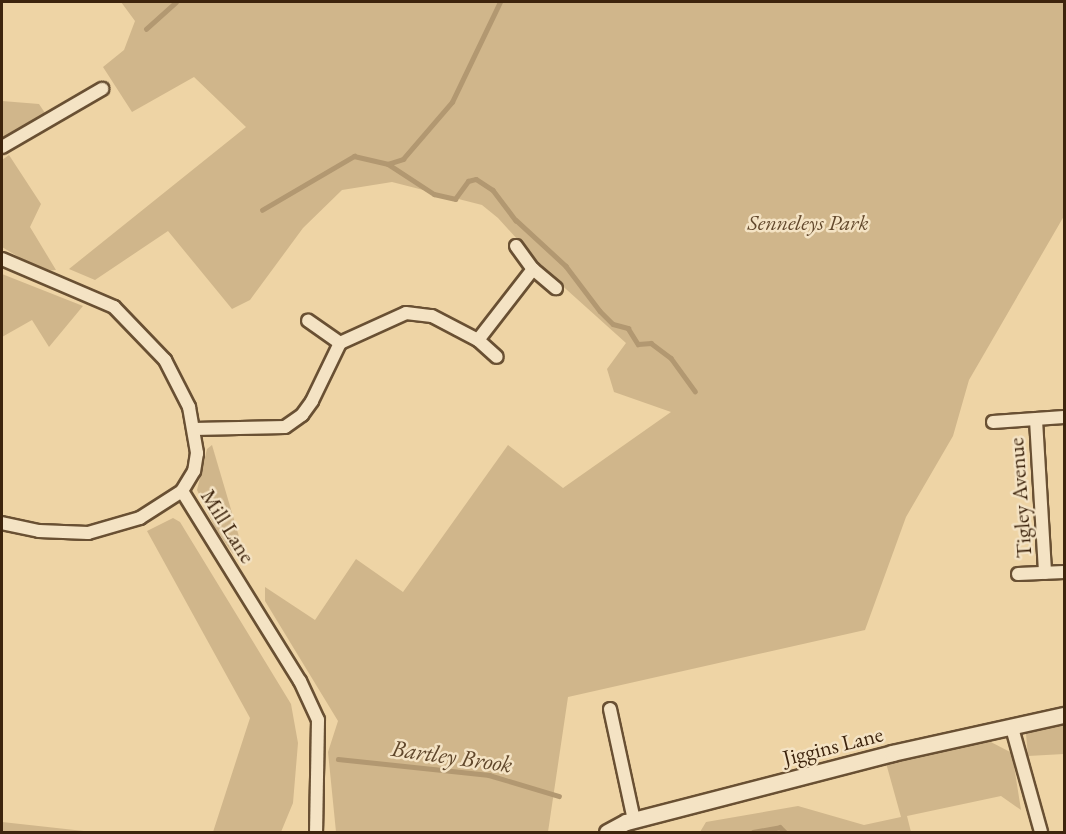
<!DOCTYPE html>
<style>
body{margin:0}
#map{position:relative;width:1066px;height:834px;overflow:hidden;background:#eed4a5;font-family:"EB Garamond",serif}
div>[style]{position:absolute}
.green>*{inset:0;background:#d0b68b}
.stream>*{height:4.5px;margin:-2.25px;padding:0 2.25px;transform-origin:2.25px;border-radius:2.25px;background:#b29871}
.roads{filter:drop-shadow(2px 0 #695033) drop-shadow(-2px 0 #695033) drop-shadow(0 2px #695033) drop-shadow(0 -2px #695033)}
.minor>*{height:12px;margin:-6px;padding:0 6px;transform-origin:6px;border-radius:6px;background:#f4e3c4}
.tertiary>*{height:15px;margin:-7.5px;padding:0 7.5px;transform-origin:7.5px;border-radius:7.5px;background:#f4e3c4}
span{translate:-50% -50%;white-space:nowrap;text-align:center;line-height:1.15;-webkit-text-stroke:5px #f4e3c4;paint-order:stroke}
.park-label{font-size:22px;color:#62482c;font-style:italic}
.street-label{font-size:22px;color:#3d240d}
.water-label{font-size:24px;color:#60472b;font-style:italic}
.frame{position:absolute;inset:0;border:3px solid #3d240d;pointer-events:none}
</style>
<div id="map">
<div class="green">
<i style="clip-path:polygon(121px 2px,1064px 2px,1064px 216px,969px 380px,953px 436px,906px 517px,865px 630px,568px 697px,548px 832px,336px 832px,328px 752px,338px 721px,265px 601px,265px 587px,315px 620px,356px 559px,403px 592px,508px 445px,563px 488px,671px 412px,614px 392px,607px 369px,626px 343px,547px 272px,498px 218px,482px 205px,392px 182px,342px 190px,303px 228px,250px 300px,232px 309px,168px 231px,95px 280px,69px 269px,246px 127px,194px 77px,132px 112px,103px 67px,124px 50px,135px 21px)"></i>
<i style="clip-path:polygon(2px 101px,39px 104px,47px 116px,2px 141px)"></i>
<i style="clip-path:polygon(9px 155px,41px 204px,30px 227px,56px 270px,42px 271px,2px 247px,2px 160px)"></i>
<i style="clip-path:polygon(2px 274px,83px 306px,49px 347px,32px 320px,2px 337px)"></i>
<i style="clip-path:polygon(212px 445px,240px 540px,233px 554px,215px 528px,197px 490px,207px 449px)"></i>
<i style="clip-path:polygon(173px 518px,180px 522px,291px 704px,298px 743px,293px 803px,281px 832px,213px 832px,250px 718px,147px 531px)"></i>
<i style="clip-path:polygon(1064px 723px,1064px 754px,1028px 756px,1026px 734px)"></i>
<i style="clip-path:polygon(987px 740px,1012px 753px,1021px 810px,1001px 796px,907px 816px,911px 832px,700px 832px,706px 822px,798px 806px,864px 825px,901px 817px,886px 763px)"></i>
<i style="clip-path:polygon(2px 822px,93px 832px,2px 832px)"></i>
</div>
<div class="stream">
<i style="left:146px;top:29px;width:40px;rotate:-42deg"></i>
<i style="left:388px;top:164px;width:55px;rotate:33.1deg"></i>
<i style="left:434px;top:194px;width:22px;rotate:13deg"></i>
<i style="left:455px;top:199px;width:22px;rotate:-54deg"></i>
<i style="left:468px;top:181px;width:8px;rotate:-14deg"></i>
<i style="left:476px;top:179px;width:20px;rotate:33deg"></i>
<i style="left:493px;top:190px;width:38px;rotate:53deg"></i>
<i style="left:516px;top:220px;width:68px;rotate:42.6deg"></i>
<i style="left:566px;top:266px;width:56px;rotate:52.9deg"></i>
<i style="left:600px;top:311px;width:18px;rotate:45deg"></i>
<i style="left:613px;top:324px;width:16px;rotate:15deg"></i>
<i style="left:628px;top:328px;width:19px;rotate:58deg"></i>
<i style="left:638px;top:344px;width:13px;rotate:-4deg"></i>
<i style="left:651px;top:343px;width:25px;rotate:37deg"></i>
<i style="left:671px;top:358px;width:41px;rotate:54deg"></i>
<i style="left:262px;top:210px;width:107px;rotate:-30.4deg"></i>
<i style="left:354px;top:156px;width:35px;rotate:13deg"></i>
<i style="left:388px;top:164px;width:16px;rotate:-18deg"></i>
<i style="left:403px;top:159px;width:75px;rotate:-49.3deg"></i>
<i style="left:452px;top:102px;width:111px;rotate:-64.4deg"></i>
<i style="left:338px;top:759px;width:152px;rotate:6deg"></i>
<i style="left:489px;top:775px;width:73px;rotate:16.7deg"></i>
<i style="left:753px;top:832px;width:27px;rotate:-10deg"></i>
<i style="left:780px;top:827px;width:7px;rotate:45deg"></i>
</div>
<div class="roads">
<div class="minor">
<i style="left:2px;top:147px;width:116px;rotate:-30.1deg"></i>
<i style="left:516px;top:246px;width:29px;rotate:54deg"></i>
<i style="left:2px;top:259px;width:122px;rotate:23.2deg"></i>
<i style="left:114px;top:307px;width:74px;rotate:46.1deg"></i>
<i style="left:165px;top:360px;width:53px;rotate:62.9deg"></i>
<i style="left:189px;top:407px;width:47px;rotate:80.1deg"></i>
<i style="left:197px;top:453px;width:18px;rotate:99deg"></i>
<i style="left:194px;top:471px;width:23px;rotate:121deg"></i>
<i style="left:182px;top:491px;width:50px;rotate:147.3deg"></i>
<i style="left:140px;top:518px;width:54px;rotate:163.9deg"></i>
<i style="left:88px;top:533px;width:49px;rotate:-177.7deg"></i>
<i style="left:39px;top:531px;width:38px;rotate:-168deg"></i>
<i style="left:478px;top:340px;width:90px;rotate:-52.2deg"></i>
<i style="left:533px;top:269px;width:30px;rotate:40deg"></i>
<i style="left:340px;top:343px;width:72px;rotate:-24.4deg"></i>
<i style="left:406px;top:313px;width:26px;rotate:7deg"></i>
<i style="left:432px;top:316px;width:52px;rotate:27.6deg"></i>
<i style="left:478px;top:340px;width:25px;rotate:42deg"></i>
<i style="left:1036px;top:420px;width:153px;rotate:86.6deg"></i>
<i style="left:993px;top:422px;width:71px;rotate:-4deg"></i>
<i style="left:194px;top:429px;width:91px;rotate:-1.3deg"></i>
<i style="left:285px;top:427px;width:21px;rotate:-35deg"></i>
<i style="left:302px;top:415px;width:17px;rotate:-54deg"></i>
<i style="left:312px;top:401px;width:64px;rotate:-64.2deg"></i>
<i style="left:340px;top:343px;width:39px;rotate:-145deg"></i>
<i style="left:182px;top:491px;width:224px;rotate:58.2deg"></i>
<i style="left:300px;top:681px;width:43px;rotate:65.2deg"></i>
<i style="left:318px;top:720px;width:112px;rotate:91deg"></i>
<i style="left:1018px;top:574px;width:46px;rotate:-2.5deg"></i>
<i style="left:610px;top:709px;width:114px;rotate:77.8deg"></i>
<i style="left:1012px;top:728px;width:108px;rotate:74.4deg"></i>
</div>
<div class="tertiary">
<i style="left:607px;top:832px;width:21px;rotate:-28deg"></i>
<i style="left:626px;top:822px;width:275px;rotate:-14.5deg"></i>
<i style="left:892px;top:753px;width:176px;rotate:-12.5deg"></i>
</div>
</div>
<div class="park-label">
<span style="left:808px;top:223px">Senneleys Park</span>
</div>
<div class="street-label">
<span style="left:1020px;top:498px;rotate:-94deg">Tigley Avenue</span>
<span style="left:228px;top:526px;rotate:58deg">Mill Lane</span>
<span style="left:833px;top:746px;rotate:-14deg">Jiggins Lane</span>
</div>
<div class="water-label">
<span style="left:452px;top:756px;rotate:8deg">Bartley Brook</span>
</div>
<div class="frame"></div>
</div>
